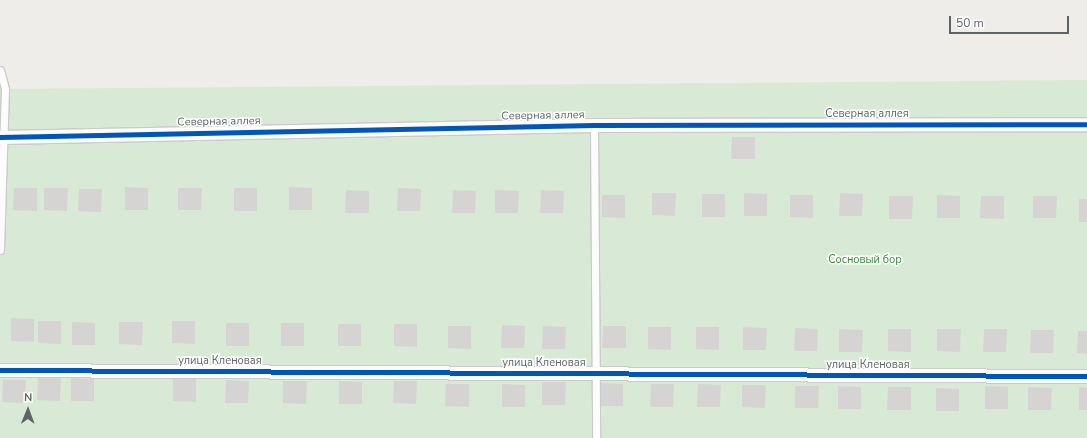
<!DOCTYPE html>
<meta charset="utf-8">
<style>
body{margin:0}
#map{position:relative;width:1087px;height:438px;overflow:hidden;background:#eeede9;font-family:"Nunito Sans",sans-serif}
div>[style]{position:absolute}
.green>*{inset:0;background:#d8ead5}
.building>*{inset:0;background:#d5d4d2}
.roads{filter:drop-shadow(1px 0 #cacbcb) drop-shadow(-1px 0 #cacbcb) drop-shadow(0 1px #cacbcb) drop-shadow(0 -1px #cacbcb)}
.service>*{height:7px;margin:-3.5px;padding:0 3.5px;transform-origin:3.5px;border-radius:3.5px;background:#fcfcfc}
.minor>*{height:13px;margin:-6.5px;padding:0 6.5px;transform-origin:6.5px;border-radius:6.5px;background:#fcfcfc}
.cycleway>*{height:5px;margin:-2.5px;padding:0 2.5px;transform-origin:2.5px;border-radius:2.5px;background:#0057b8}
span{translate:-50% -50%;white-space:nowrap;text-align:center;line-height:1.15;-webkit-text-stroke:3px #fff;paint-order:stroke}
.street-label{font-size:11px;color:#5e6367}
.park-label{font-size:11px;color:#378636}
.north{position:absolute;left:8px;top:390px;width:40px;height:40px;-webkit-text-stroke:3px #fff;paint-order:stroke;rotate:1deg;font-size:11px;font-weight:700;line-height:16px;text-align:center;color:#5e6367}
.north::after{content:'';display:block;margin:auto;width:14px;height:18px;background:#5e6367;clip-path:polygon(50% 0,100% 100%,50% 72%,0 100%)}
.scale{position:absolute;left:949px;top:16px;width:120px;height:18px;box-sizing:border-box;border:2px solid #5e6367;border-top:0;padding-left:5px;font-size:12px;line-height:14px;white-space:nowrap;color:#5e6367;-webkit-text-stroke:3px #fff;paint-order:stroke}
</style>
<div id="map">
<div class="green">
<i style="clip-path:polygon(1087px 80px,1087px 438px,0 438px,0 89px)"></i>
</div>
<div class="building">
<i style="clip-path:polygon(732px 137px,755px 137px,755px 159px,731px 159px)"></i>
<i style="clip-path:polygon(125px 187px,148px 188px,148px 210px,125px 210px)"></i>
<i style="clip-path:polygon(289px 187px,312px 188px,312px 210px,289px 210px)"></i>
<i style="clip-path:polygon(14px 188px,37px 188px,37px 211px,13px 210px)"></i>
<i style="clip-path:polygon(44px 188px,68px 188px,67px 211px,44px 210px)"></i>
<i style="clip-path:polygon(178px 188px,202px 188px,201px 210px,178px 210px)"></i>
<i style="clip-path:polygon(234px 188px,257px 188px,257px 211px,234px 211px)"></i>
<i style="clip-path:polygon(398px 188px,421px 189px,420px 211px,397px 211px)"></i>
<i style="clip-path:polygon(79px 189px,102px 189px,101px 212px,78px 211px)"></i>
<i style="clip-path:polygon(346px 190px,369px 191px,369px 213px,345px 213px)"></i>
<i style="clip-path:polygon(453px 190px,476px 191px,475px 213px,452px 213px)"></i>
<i style="clip-path:polygon(495px 190px,519px 191px,518px 213px,495px 213px)"></i>
<i style="clip-path:polygon(541px 190px,564px 191px,563px 213px,540px 213px)"></i>
<i style="clip-path:polygon(652px 193px,676px 193px,675px 216px,652px 215px)"></i>
<i style="clip-path:polygon(744px 193px,767px 194px,767px 216px,744px 216px)"></i>
<i style="clip-path:polygon(840px 193px,863px 194px,862px 216px,839px 216px)"></i>
<i style="clip-path:polygon(702px 194px,725px 194px,725px 217px,702px 217px)"></i>
<i style="clip-path:polygon(602px 195px,625px 195px,625px 218px,602px 217px)"></i>
<i style="clip-path:polygon(790px 195px,813px 195px,813px 218px,790px 217px)"></i>
<i style="clip-path:polygon(937px 195px,960px 196px,960px 218px,937px 218px)"></i>
<i style="clip-path:polygon(889px 196px,913px 196px,912px 219px,889px 219px)"></i>
<i style="clip-path:polygon(981px 196px,1004px 196px,1004px 219px,980px 218px)"></i>
<i style="clip-path:polygon(1033px 196px,1057px 196px,1056px 218px,1033px 218px)"></i>
<i style="clip-path:polygon(1079px 199px,1087px 199px,1087px 222px,1079px 222px)"></i>
<i style="clip-path:polygon(11px 318px,34px 319px,34px 342px,11px 341px)"></i>
<i style="clip-path:polygon(38px 321px,61px 321px,61px 344px,38px 343px)"></i>
<i style="clip-path:polygon(172px 321px,195px 321px,195px 344px,172px 343px)"></i>
<i style="clip-path:polygon(72px 322px,95px 323px,95px 345px,72px 345px)"></i>
<i style="clip-path:polygon(119px 322px,143px 322px,142px 345px,119px 344px)"></i>
<i style="clip-path:polygon(226px 323px,249px 323px,249px 346px,226px 346px)"></i>
<i style="clip-path:polygon(281px 323px,304px 323px,304px 346px,281px 346px)"></i>
<i style="clip-path:polygon(338px 324px,361px 324px,361px 346px,338px 346px)"></i>
<i style="clip-path:polygon(394px 324px,417px 324px,417px 347px,394px 346px)"></i>
<i style="clip-path:polygon(502px 325px,525px 326px,524px 348px,501px 348px)"></i>
<i style="clip-path:polygon(448px 326px,471px 326px,471px 349px,448px 348px)"></i>
<i style="clip-path:polygon(543px 326px,566px 327px,565px 349px,542px 349px)"></i>
<i style="clip-path:polygon(603px 326px,626px 326px,626px 348px,602px 348px)"></i>
<i style="clip-path:polygon(648px 327px,671px 327px,671px 350px,648px 349px)"></i>
<i style="clip-path:polygon(696px 327px,719px 327px,719px 350px,696px 349px)"></i>
<i style="clip-path:polygon(743px 327px,767px 328px,766px 350px,743px 350px)"></i>
<i style="clip-path:polygon(795px 328px,818px 329px,817px 351px,794px 351px)"></i>
<i style="clip-path:polygon(839px 329px,863px 330px,862px 352px,839px 352px)"></i>
<i style="clip-path:polygon(888px 329px,911px 329px,911px 352px,888px 351px)"></i>
<i style="clip-path:polygon(937px 329px,961px 329px,960px 352px,937px 351px)"></i>
<i style="clip-path:polygon(984px 329px,1007px 329px,1006px 352px,983px 352px)"></i>
<i style="clip-path:polygon(1031px 330px,1054px 330px,1053px 353px,1030px 353px)"></i>
<i style="clip-path:polygon(1078px 331px,1087px 331px,1087px 354px,1077px 353px)"></i>
<i style="clip-path:polygon(38px 378px,61px 378px,60px 401px,37px 400px)"></i>
<i style="clip-path:polygon(71px 378px,94px 379px,94px 401px,71px 401px)"></i>
<i style="clip-path:polygon(173px 379px,196px 379px,196px 402px,173px 401px)"></i>
<i style="clip-path:polygon(3px 380px,26px 380px,25px 403px,2px 402px)"></i>
<i style="clip-path:polygon(226px 380px,249px 381px,248px 403px,225px 403px)"></i>
<i style="clip-path:polygon(283px 381px,307px 381px,306px 404px,283px 403px)"></i>
<i style="clip-path:polygon(339px 381px,362px 382px,362px 404px,339px 404px)"></i>
<i style="clip-path:polygon(394px 381px,417px 381px,416px 404px,393px 403px)"></i>
<i style="clip-path:polygon(542px 382px,566px 382px,565px 405px,542px 405px)"></i>
<i style="clip-path:polygon(600px 383px,623px 384px,623px 406px,600px 406px)"></i>
<i style="clip-path:polygon(446px 384px,469px 384px,469px 407px,445px 406px)"></i>
<i style="clip-path:polygon(502px 384px,525px 385px,525px 407px,502px 407px)"></i>
<i style="clip-path:polygon(651px 384px,674px 384px,673px 407px,650px 407px)"></i>
<i style="clip-path:polygon(698px 384px,721px 385px,720px 407px,697px 407px)"></i>
<i style="clip-path:polygon(742px 385px,766px 385px,765px 408px,742px 407px)"></i>
<i style="clip-path:polygon(795px 386px,819px 386px,818px 408px,795px 408px)"></i>
<i style="clip-path:polygon(838px 386px,861px 387px,861px 409px,838px 409px)"></i>
<i style="clip-path:polygon(985px 386px,1008px 387px,1008px 409px,985px 409px)"></i>
<i style="clip-path:polygon(888px 387px,911px 387px,911px 410px,887px 410px)"></i>
<i style="clip-path:polygon(1028px 387px,1052px 388px,1051px 410px,1028px 410px)"></i>
<i style="clip-path:polygon(1079px 387px,1087px 388px,1087px 410px,1079px 410px)"></i>
<i style="clip-path:polygon(936px 388px,959px 389px,959px 411px,936px 411px)"></i>
</div>
<div class="roads">
<div class="service">
<i style="left:0;top:70px;width:20px;rotate:75deg"></i>
<i style="left:5px;top:89px;width:161px;rotate:91.8deg"></i>
<i style="left:594px;top:125px;width:313px;rotate:89.6deg"></i>
</div>
<div class="minor">
<i style="left:0;top:137px;width:594px;rotate:-1.16deg"></i>
<i style="left:594px;top:125px;width:493px;rotate:-0.1deg"></i>
<i style="left:0;top:370px;width:1087px;rotate:0.32deg"></i>
</div>
</div>
<div class="cycleway">
<i style="left:0;top:137px;width:594px;rotate:-1.16deg"></i>
<i style="left:594px;top:125px;width:493px;rotate:-0.1deg"></i>
<i style="left:0;top:370px;width:1087px;rotate:0.32deg"></i>
</div>
<div class="street-label">
<span style="left:867px;top:114px">Северная аллея</span>
<span style="left:543px;top:116px;rotate:-1deg">Северная аллея</span>
<span style="left:219px;top:122px;rotate:-1deg">Северная аллея</span>
<span style="left:220px;top:361px">улица Кленовая</span>
<span style="left:544px;top:363px">улица Кленовая</span>
<span style="left:868px;top:365px">улица Кленовая</span>
</div>
<div class="park-label">
<span style="left:865px;top:260px">Сосновый бор</span>
</div>
<div class="north">N</div>
<div class="scale">50 m</div>
</div>
